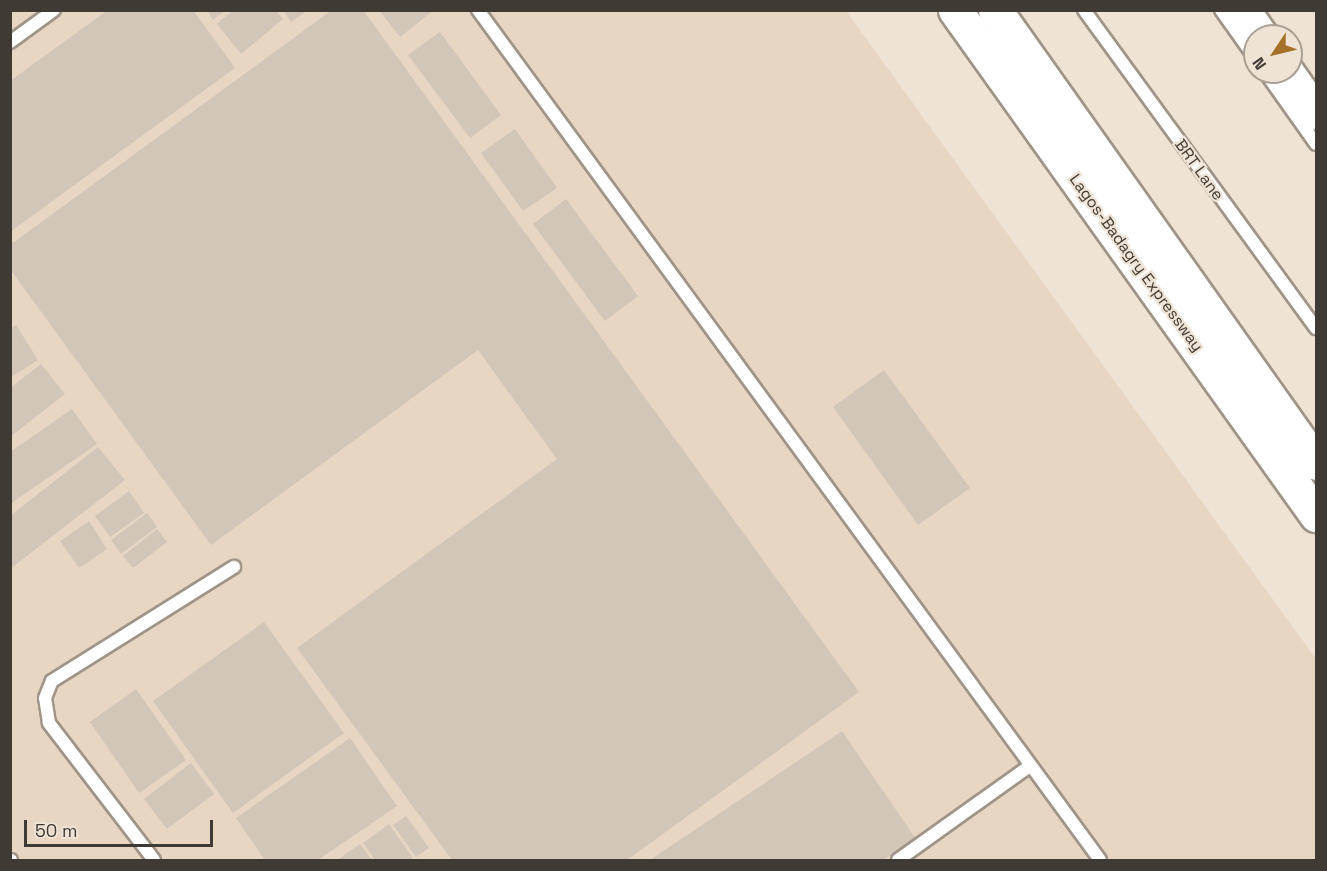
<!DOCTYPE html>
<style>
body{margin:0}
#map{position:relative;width:1327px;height:871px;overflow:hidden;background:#efe3d5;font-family:"Space Grotesk",sans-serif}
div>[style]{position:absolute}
.built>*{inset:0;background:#e7d6c2}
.building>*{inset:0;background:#d2c6b9}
.roads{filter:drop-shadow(2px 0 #9f9487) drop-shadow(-2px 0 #9f9487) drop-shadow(0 2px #9f9487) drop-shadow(0 -2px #9f9487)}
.lane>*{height:12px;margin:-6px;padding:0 6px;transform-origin:6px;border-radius:6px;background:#fff}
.primary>*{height:33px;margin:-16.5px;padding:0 16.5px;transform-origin:16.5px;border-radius:16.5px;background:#fff}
.highway>*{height:33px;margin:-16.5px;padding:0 16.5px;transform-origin:16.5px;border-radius:16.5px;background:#fff}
span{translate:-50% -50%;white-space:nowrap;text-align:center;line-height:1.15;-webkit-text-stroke:4.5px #efe3d5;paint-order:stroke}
.street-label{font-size:16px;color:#3f3a34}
.frame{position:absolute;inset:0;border:12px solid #3f3a34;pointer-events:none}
.north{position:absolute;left:1243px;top:24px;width:60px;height:60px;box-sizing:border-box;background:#efe3d5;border:2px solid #a99f95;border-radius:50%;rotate:235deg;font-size:16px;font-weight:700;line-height:24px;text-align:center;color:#3f3a34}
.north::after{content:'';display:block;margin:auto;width:21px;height:27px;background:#a57129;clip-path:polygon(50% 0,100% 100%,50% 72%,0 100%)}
.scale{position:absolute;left:24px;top:820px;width:189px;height:27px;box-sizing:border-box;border:3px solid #3f3a34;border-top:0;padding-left:8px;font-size:18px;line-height:21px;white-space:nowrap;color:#3f3a34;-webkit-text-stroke:4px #efe3d5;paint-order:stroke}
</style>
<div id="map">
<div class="built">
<i style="clip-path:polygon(10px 11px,846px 11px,1316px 659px,1316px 860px,11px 860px)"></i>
</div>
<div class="building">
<i style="clip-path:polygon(108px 10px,193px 10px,235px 68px,10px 232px,10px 81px)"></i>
<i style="clip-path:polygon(207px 10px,226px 10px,213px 20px)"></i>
<i style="clip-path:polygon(233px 10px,276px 10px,283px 19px,241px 54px,217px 24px)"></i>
<i style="clip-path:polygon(283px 10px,308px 10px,291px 22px)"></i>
<i style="clip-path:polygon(332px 10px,363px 10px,859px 692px,627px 860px,452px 860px,297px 648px,557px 459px,478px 350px,211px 545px,10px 269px,10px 245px)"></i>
<i style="clip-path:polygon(379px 10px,434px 10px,400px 37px)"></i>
<i style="clip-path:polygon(440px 32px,501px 115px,470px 138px,408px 55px)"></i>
<i style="clip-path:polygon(515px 129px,557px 188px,523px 211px,481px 153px)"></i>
<i style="clip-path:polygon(566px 199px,638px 296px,605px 321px,533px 224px)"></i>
<i style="clip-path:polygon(16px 325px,38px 360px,10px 378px,10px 329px)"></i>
<i style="clip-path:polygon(41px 364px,65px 394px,10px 437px,10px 388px)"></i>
<i style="clip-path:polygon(884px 370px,970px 488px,918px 525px,833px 407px)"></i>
<i style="clip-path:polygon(72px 409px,97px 444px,10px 504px,10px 452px)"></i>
<i style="clip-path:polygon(98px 447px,125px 480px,10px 569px,10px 516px)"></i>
<i style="clip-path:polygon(129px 491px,144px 513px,110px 537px,95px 516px)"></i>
<i style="clip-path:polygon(147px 513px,157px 527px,121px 554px,111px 540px)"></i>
<i style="clip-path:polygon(89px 521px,107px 549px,79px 568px,60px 541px)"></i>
<i style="clip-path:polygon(157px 529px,167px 542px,133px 568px,123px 556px)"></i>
<i style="clip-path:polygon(264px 622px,344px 733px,233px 813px,153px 701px)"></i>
<i style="clip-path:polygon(136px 689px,186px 760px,139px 793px,90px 722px)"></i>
<i style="clip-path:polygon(842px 731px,916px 839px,884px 860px,650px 860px)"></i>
<i style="clip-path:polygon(350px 738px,397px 806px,318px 860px,265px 860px,236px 818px)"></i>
<i style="clip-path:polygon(191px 763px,214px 794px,167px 829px,144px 799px)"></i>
<i style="clip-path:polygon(406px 816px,429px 848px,416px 857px,393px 825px)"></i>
<i style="clip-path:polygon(389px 824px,413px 858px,409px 860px,375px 860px,363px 843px)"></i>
<i style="clip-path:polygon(360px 844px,372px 860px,337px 860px)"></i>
</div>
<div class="roads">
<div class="lane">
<i style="left:478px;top:10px;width:1053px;rotate:53.8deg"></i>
<i style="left:1084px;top:10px;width:394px;rotate:53.9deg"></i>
<i style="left:1221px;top:10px;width:59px;rotate:54.7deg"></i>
<i style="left:10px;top:42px;width:54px;rotate:-36deg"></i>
<i style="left:1265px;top:72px;width:88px;rotate:54.7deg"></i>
<i style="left:10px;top:860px;width:1px"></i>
<i style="left:154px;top:860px;width:173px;rotate:-127.5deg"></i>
<i style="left:49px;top:723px;width:25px;rotate:-99deg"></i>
<i style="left:45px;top:698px;width:18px;rotate:-68deg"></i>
<i style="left:52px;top:681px;width:215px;rotate:-32.1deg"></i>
<i style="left:898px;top:860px;width:162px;rotate:-35.5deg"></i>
</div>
<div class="primary">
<i style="left:955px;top:10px;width:621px;rotate:54.44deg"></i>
</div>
<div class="highway">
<i style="left:995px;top:10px;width:555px;rotate:54.68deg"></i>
<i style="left:1243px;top:10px;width:32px;rotate:55deg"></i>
<i style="left:1287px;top:72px;width:50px;rotate:54.7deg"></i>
</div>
</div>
<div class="street-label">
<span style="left:1199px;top:170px;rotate:54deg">BRT Lane</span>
<span style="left:1136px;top:263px;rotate:54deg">Lagos-Badagry Expressway</span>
</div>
<div class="frame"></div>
<div class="north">N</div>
<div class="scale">50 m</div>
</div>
